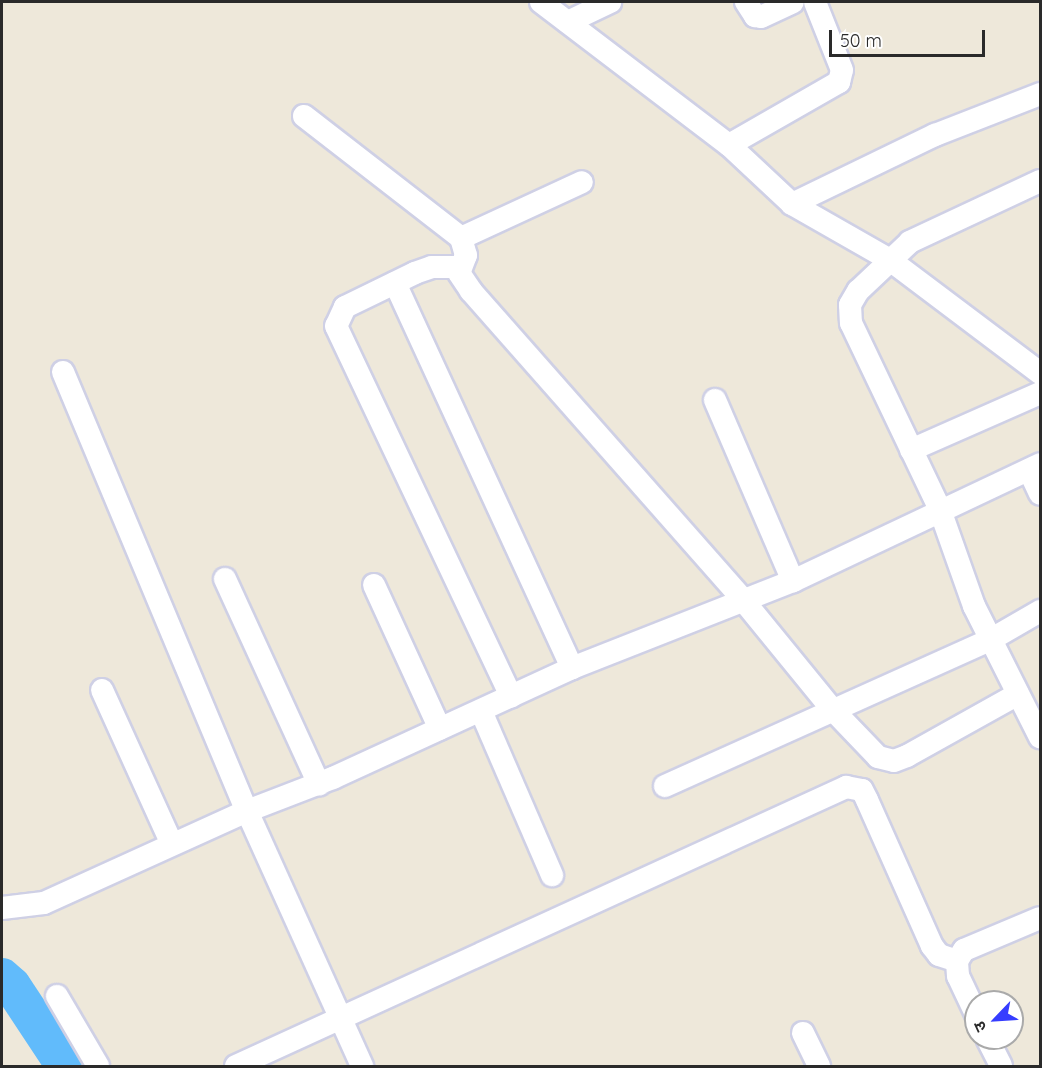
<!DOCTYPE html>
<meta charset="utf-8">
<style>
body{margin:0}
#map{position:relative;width:1042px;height:1068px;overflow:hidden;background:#eee8da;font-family:Quicksand,"Noto Sans Devanagari",sans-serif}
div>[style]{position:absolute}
.river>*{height:38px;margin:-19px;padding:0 19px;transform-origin:19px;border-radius:19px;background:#61bbfb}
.roads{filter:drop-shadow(2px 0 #cfd0e5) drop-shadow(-2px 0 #cfd0e5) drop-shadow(0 2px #cfd0e5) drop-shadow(0 -2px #cfd0e5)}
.minor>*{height:22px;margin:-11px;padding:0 11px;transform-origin:11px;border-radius:11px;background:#fff}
span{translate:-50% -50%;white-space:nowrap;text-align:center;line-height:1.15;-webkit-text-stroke:6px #fff;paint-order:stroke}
.frame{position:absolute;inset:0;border:3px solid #2a2a2a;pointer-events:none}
.north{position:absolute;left:964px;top:990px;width:60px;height:60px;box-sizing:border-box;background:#fff;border:2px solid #aaa;border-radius:50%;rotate:245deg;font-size:16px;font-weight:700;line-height:24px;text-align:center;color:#2a2a2a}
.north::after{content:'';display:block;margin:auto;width:21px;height:27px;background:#363dff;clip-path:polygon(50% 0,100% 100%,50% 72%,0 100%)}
.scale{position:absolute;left:829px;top:30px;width:156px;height:27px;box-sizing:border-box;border:3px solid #2a2a2a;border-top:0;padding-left:8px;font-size:18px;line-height:21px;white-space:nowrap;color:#2a2a2a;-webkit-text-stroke:4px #fff;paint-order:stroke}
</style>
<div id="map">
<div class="river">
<i style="left:2px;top:977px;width:13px;rotate:42deg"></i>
<i style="left:12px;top:986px;width:96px;rotate:56.5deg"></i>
</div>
<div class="roads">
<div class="minor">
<i style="left:541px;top:2px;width:236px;rotate:37.3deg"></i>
<i style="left:729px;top:145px;width:86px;rotate:43.1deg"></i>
<i style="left:792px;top:204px;width:113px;rotate:29.7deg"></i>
<i style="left:890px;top:260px;width:188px;rotate:37deg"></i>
<i style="left:746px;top:2px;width:17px;rotate:57deg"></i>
<i style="left:755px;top:16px;width:6px;rotate:9deg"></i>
<i style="left:761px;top:17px;width:35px;rotate:-25deg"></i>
<i style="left:568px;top:22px;width:47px;rotate:-25.5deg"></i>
<i style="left:304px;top:116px;width:199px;rotate:37.8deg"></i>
<i style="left:461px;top:238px;width:18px;rotate:74deg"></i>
<i style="left:466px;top:255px;width:19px;rotate:111deg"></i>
<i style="left:459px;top:273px;width:22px;rotate:56deg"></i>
<i style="left:471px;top:291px;width:412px;rotate:48.6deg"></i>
<i style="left:743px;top:600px;width:141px;rotate:50.8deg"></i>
<i style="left:832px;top:709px;width:66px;rotate:46.2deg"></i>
<i style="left:878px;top:757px;width:16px;rotate:14deg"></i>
<i style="left:894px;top:761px;width:14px;rotate:-21deg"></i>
<i style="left:907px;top:756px;width:127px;rotate:-29.2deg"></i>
<i style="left:729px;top:145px;width:127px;rotate:-29.8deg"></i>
<i style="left:839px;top:82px;width:12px;rotate:-76deg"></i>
<i style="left:842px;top:70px;width:73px;rotate:-111.7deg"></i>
<i style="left:1040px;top:181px;width:144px;rotate:154.9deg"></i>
<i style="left:910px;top:242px;width:71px;rotate:136.7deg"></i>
<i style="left:858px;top:291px;width:16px;rotate:120deg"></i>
<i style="left:850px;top:305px;width:18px;rotate:87deg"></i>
<i style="left:851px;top:323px;width:207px;rotate:64.5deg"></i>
<i style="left:940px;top:510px;width:102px;rotate:70.5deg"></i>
<i style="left:974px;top:606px;width:147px;rotate:63.3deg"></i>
<i style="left:792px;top:204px;width:159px;rotate:-25.8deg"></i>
<i style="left:935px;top:135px;width:113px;rotate:-21.3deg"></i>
<i style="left:461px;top:238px;width:133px;rotate:-24.8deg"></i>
<i style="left:460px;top:267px;width:28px;rotate:180deg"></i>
<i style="left:432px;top:267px;width:18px;rotate:161deg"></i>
<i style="left:415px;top:273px;width:78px;rotate:154.1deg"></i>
<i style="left:345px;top:307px;width:21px;rotate:115deg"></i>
<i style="left:336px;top:326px;width:410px;rotate:64.7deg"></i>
<i style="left:395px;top:283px;width:424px;rotate:65.3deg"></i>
<i style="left:63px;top:372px;width:476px;rotate:67.3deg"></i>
<i style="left:247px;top:811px;width:280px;rotate:65.7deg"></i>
<i style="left:715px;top:400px;width:197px;rotate:66.7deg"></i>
<i style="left:911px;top:450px;width:141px;rotate:-23.8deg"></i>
<i style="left:1029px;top:470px;width:26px;rotate:65deg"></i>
<i style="left:225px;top:579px;width:226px;rotate:65.4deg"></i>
<i style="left:374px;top:585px;width:158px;rotate:65.4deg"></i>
<i style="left:102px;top:690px;width:169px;rotate:65.6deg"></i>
<i style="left:481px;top:711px;width:179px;rotate:66.6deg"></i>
<i style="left:665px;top:786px;width:356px;rotate:-24.2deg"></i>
<i style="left:990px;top:640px;width:58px;rotate:-30.1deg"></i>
<i style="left:2px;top:908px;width:42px;rotate:-6.8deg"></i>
<i style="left:44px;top:903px;width:223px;rotate:-24.4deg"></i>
<i style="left:247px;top:811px;width:92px;rotate:-21deg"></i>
<i style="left:333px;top:778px;width:263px;rotate:-24.7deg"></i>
<i style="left:572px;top:668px;width:238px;rotate:-21.5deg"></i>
<i style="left:793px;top:581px;width:273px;rotate:-25.3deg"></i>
<i style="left:57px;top:996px;width:81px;rotate:59.6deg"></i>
<i style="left:976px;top:1014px;width:42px;rotate:-115.3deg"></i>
<i style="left:958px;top:976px;width:15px;rotate:-94deg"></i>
<i style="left:957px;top:961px;width:13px;rotate:-58deg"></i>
<i style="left:964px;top:950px;width:82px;rotate:-22.8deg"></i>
<i style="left:803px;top:1033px;width:37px;rotate:64deg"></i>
<i style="left:987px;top:1038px;width:31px;rotate:63deg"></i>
<i style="left:236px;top:1066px;width:671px;rotate:-24.58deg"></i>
<i style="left:846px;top:787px;width:16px;rotate:11deg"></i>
<i style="left:862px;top:790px;width:11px;rotate:63deg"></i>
<i style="left:867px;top:800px;width:160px;rotate:66deg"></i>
<i style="left:932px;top:946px;width:11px;rotate:52deg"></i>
<i style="left:939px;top:955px;width:19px;rotate:18deg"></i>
</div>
</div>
<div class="frame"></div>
<div class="north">उ</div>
<div class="scale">50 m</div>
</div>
